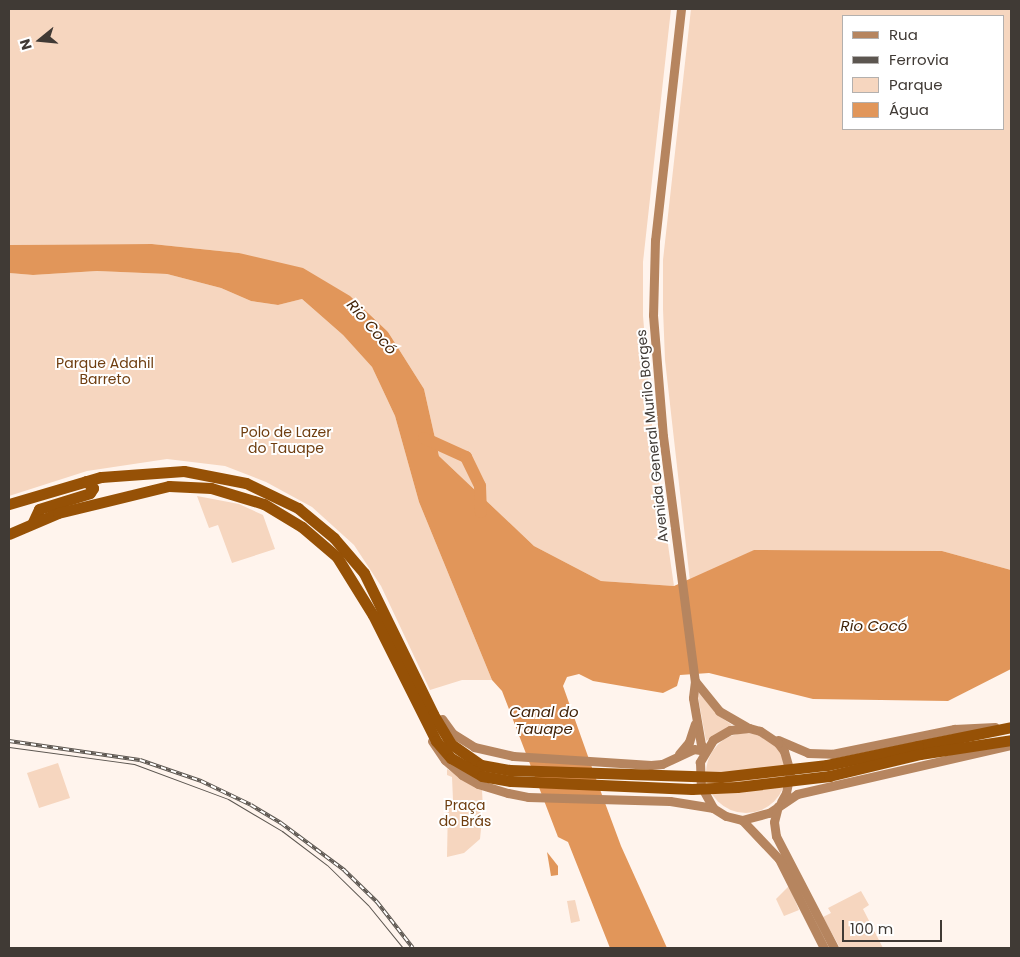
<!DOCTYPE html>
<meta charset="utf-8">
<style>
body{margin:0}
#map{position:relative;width:1020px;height:957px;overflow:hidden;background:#fff4ed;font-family:Poppins,sans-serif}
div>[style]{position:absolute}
.green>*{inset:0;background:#f6d6bf}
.round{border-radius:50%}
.water>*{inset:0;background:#e1965a}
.river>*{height:12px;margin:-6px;padding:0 6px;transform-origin:6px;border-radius:6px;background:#e1965a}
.secondary>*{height:9px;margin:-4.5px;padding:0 4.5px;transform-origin:4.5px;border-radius:4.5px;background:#b6855f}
.highway>*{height:11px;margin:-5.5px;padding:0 5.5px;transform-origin:5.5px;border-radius:5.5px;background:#965106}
.tram>*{height:1px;margin:-0.5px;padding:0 0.5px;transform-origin:0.5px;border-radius:0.5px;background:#5c5650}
.rail>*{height:4px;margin-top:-2px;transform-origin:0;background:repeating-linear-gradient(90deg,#fff 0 5.5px,#5c5650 0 11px);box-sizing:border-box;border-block:1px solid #5c5650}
.highway-bridge>*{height:11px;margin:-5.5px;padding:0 5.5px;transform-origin:5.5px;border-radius:5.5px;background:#965106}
span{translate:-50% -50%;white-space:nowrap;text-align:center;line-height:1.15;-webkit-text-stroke:4px #fff;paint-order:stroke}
.park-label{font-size:14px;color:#6f3e10}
.street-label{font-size:14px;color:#403a35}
.water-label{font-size:15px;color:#422409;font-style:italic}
.frame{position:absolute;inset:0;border:10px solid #403a35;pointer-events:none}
.legend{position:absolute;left:842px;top:15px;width:162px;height:115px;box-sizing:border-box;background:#fff;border:1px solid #b3b0ae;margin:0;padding:6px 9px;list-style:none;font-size:15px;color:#403a35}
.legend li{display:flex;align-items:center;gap:10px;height:25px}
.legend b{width:25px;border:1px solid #b3b0ae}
.north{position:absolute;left:15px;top:15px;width:50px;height:50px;-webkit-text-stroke:4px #fff;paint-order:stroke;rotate:253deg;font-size:14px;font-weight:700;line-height:20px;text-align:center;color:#403a35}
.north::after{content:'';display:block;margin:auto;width:18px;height:22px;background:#403a35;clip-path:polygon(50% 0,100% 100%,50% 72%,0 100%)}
.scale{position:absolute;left:842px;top:920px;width:100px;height:22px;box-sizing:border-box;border:2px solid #403a35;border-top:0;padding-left:6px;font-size:15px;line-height:18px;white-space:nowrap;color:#403a35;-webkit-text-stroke:4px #fff;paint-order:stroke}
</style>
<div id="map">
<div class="green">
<i style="clip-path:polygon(9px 9px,671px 9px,643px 262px,643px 316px,654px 448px,674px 586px,601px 581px,534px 546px,439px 456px,424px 389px,388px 332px,239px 253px,152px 244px,9px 245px)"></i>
<i style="clip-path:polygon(evenodd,691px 9px,1011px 9px,1011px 570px,942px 551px,755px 550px,690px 581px,665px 360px,663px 309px,663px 260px,691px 9px,844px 16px,1004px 16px,1004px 129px,844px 129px,844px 16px)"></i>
<i style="clip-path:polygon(97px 271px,167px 274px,221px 288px,251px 301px,278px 305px,302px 299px,343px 335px,372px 367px,395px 416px,419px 502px,492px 680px,462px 680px,430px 690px,381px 586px,354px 545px,312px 507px,266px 482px,225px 466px,167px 459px,87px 471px,9px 496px,9px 273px,33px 275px)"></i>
<i style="clip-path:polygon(197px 496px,239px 504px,263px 515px,275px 549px,232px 563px,218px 525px,209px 528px)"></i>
<i style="clip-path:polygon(697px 691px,719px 716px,732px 725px,706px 741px)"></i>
<i class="round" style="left:706px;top:733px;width:80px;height:80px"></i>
<i style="clip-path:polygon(58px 763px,70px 798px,39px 808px,27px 773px)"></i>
<i style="clip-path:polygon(447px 769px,482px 790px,483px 809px,480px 839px,464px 853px,447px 857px,448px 804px,453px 800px,452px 777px,447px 775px)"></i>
<i style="clip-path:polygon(789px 886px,799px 910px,784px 916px,776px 899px)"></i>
<i style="clip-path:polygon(861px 891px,869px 905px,863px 909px,883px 948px,840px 948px,823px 917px,831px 913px,828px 908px)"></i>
<i style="clip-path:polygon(575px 900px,580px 921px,571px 923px,567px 901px)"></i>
</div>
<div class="water">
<i style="clip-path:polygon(152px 244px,239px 253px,303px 268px,350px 296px,388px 332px,424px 389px,439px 456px,534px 546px,601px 581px,674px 586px,754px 550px,942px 551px,1011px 570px,1011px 669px,948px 701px,813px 699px,709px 673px,680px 675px,677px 686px,663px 693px,593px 681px,579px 674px,567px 677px,563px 686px,595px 776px,621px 846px,667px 948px,610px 948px,568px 842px,558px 837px,502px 691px,492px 680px,419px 502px,395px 416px,372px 367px,343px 335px,302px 299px,278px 305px,251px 301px,221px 288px,167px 274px,97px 271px,33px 275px,9px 273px,9px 245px)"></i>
<i style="clip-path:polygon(547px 852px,558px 866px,558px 875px,551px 876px)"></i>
</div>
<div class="river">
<i style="left:424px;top:438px;width:46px;rotate:24.3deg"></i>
<i style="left:466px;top:457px;width:32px;rotate:64deg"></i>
<i style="left:480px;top:486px;width:26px;rotate:88deg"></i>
</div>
<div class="secondary">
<i style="left:681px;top:9px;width:232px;rotate:96.4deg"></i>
<i style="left:655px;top:240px;width:75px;rotate:91.5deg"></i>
<i style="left:653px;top:315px;width:121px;rotate:85.3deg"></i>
<i style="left:663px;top:436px;width:247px;rotate:82.6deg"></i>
<i style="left:695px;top:681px;width:17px;rotate:97deg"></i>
<i style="left:693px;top:698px;width:48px;rotate:80.3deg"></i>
<i style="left:701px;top:745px;width:6px;rotate:39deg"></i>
<i style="left:695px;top:681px;width:38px;rotate:51deg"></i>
<i style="left:719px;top:711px;width:32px;rotate:30deg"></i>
<i style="left:442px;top:719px;width:17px;rotate:54deg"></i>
<i style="left:452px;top:733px;width:26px;rotate:32deg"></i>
<i style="left:474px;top:747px;width:40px;rotate:13deg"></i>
<i style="left:513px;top:756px;width:138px;rotate:3.7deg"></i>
<i style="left:651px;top:765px;width:11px;rotate:-5deg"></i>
<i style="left:662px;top:764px;width:35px;rotate:-25deg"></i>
<i style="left:694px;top:749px;width:11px;rotate:10deg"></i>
<i style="left:778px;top:740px;width:33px;rotate:23deg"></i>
<i style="left:808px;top:753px;width:24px;rotate:2deg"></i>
<i style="left:832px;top:754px;width:125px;rotate:-11.6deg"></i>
<i style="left:954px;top:729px;width:41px;rotate:-2.8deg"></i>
<i style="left:432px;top:741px;width:23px;rotate:56deg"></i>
<i style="left:445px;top:760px;width:23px;rotate:41deg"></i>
<i style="left:462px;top:775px;width:18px;rotate:29deg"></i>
<i style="left:478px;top:784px;width:31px;rotate:17deg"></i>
<i style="left:508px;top:793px;width:20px;rotate:11deg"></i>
<i style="left:528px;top:797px;width:142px;rotate:1.6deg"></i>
<i style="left:670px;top:801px;width:44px;rotate:9.2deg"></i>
<i style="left:679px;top:754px;width:16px;rotate:-50deg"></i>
<i style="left:689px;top:742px;width:19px;rotate:-72deg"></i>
<i style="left:781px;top:802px;width:10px;rotate:-61deg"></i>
<i style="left:786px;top:793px;width:21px;rotate:-79deg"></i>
<i style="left:790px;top:772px;width:22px;rotate:-106deg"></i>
<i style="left:784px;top:751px;width:10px;rotate:-127deg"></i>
<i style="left:778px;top:743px;width:22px;rotate:-146deg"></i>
<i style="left:760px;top:731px;width:11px;rotate:-165deg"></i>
<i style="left:749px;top:728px;width:19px;rotate:174deg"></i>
<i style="left:730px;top:730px;width:20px;rotate:150deg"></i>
<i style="left:713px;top:740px;width:26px;rotate:121deg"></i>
<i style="left:700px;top:762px;width:24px;rotate:88deg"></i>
<i style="left:701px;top:786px;width:25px;rotate:61deg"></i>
<i style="left:713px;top:808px;width:15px;rotate:32deg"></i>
<i style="left:726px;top:816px;width:16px;rotate:14deg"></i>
<i style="left:742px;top:820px;width:28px;rotate:-15deg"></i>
<i style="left:769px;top:813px;width:34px;rotate:-34deg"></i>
<i style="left:797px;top:794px;width:220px;rotate:-12.9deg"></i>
<i style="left:778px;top:806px;width:16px;rotate:104deg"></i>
<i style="left:774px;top:822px;width:14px;rotate:82deg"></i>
<i style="left:776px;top:836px;width:126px;rotate:62.6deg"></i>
<i style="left:742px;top:820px;width:54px;rotate:46.5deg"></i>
<i style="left:779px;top:859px;width:100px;rotate:63.2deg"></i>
</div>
<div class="highway">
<i style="left:9px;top:504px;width:96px;rotate:-16.4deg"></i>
<i style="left:101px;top:477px;width:83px;rotate:-4.1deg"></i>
<i style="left:184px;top:471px;width:63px;rotate:11deg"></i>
<i style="left:246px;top:483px;width:58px;rotate:25.7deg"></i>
<i style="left:298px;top:508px;width:47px;rotate:39.8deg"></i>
<i style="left:334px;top:538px;width:46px;rotate:49.4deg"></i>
<i style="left:364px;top:573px;width:157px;rotate:63.9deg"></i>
<i style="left:433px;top:714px;width:35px;rotate:59deg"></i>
<i style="left:451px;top:744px;width:37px;rotate:35deg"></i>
<i style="left:481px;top:765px;width:29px;rotate:10deg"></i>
<i style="left:33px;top:522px;width:14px;rotate:-65deg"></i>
<i style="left:39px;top:509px;width:53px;rotate:-17.4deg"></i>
<i style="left:90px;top:493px;width:6px;rotate:-59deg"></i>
<i style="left:93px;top:488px;width:10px;rotate:-135deg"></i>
<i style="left:9px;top:534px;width:53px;rotate:-23.2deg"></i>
<i style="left:58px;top:513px;width:114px;rotate:-13.7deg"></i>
<i style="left:169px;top:486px;width:42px;rotate:2.7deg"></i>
<i style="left:211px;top:488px;width:55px;rotate:16.8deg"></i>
<i style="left:264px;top:504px;width:44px;rotate:31.2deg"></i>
<i style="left:302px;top:527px;width:46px;rotate:40.6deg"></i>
<i style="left:337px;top:557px;width:68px;rotate:58.2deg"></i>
<i style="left:373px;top:615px;width:141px;rotate:63.4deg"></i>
<i style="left:436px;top:741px;width:23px;rotate:49deg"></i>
<i style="left:451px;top:758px;width:36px;rotate:30deg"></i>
<i style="left:482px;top:776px;width:29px;rotate:10deg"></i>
<i style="left:918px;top:746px;width:95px;rotate:-11.5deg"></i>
<i style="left:920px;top:754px;width:92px;rotate:-8.7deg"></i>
</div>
<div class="tram">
<i style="left:9px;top:747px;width:126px;rotate:7.7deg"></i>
<i style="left:134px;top:764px;width:100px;rotate:20.4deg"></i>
<i style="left:228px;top:799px;width:63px;rotate:30.7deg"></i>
<i style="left:282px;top:831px;width:56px;rotate:37.1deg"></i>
<i style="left:327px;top:865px;width:57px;rotate:44.3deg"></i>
<i style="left:368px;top:905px;width:55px;rotate:50.9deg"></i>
</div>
<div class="rail">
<i style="left:9px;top:741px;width:132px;rotate:8.3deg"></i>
<i style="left:140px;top:760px;width:65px;rotate:19deg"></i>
<i style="left:201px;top:781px;width:55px;rotate:25.6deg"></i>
<i style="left:251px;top:805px;width:35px;rotate:31deg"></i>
<i style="left:281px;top:823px;width:79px;rotate:36.7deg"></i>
<i style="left:344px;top:870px;width:46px;rotate:44.1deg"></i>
<i style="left:377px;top:902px;width:58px;rotate:52deg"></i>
</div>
<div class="highway-bridge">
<i style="left:510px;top:770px;width:211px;rotate:1.9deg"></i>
<i style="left:721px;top:777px;width:107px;rotate:-6.5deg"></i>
<i style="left:827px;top:765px;width:93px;rotate:-11.8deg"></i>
<i style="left:511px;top:781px;width:181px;rotate:2.5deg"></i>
<i style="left:692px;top:789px;width:45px;rotate:-2.5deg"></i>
<i style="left:737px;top:787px;width:93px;rotate:-6.8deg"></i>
<i style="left:829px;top:776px;width:94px;rotate:-13.6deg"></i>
</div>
<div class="park-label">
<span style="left:105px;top:371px">Parque Adahil<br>Barreto</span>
<span style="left:286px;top:440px">Polo de Lazer<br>do Tauape</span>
<span style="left:465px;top:813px">Praça<br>do Brás</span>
</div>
<div class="street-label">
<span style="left:652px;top:436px;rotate:-96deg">Avenida General Murilo Borges</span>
</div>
<div class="water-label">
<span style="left:372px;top:327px;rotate:49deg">Rio Cocó</span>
<span style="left:874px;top:626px">Rio Cocó</span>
<span style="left:544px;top:720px">Canal do<br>Tauape</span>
</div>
<div class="frame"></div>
<ul class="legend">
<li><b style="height:6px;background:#b6855f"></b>Rua</li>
<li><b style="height:6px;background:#5c5650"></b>Ferrovia</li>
<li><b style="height:14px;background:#f6d6bf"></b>Parque</li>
<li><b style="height:14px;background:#e1965a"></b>Água</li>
</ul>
<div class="north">N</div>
<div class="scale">100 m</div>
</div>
